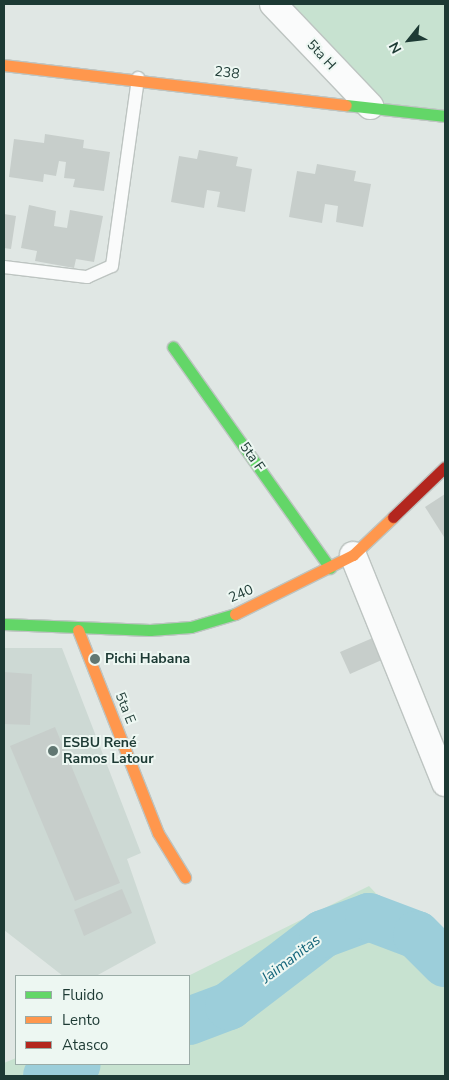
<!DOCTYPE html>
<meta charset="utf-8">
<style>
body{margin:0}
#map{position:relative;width:449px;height:1080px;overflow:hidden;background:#e0e7e4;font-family:"Nunito Sans",sans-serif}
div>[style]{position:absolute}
.built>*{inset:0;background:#cdd9d4}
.green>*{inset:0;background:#c7e2d0}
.river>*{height:48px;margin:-24px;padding:0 24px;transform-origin:24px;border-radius:24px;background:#9cceda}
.building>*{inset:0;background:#c7cecb}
.roads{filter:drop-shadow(1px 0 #bdc4c1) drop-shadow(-1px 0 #bdc4c1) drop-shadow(0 1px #bdc4c1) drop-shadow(0 -1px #bdc4c1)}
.lane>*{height:12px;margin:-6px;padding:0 6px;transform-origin:6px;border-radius:6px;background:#fafbfb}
.street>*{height:26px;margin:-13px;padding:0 13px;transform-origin:13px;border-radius:13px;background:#fafbfb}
.fast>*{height:11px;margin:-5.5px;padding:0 5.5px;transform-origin:5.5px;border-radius:5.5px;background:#63d668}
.slow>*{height:11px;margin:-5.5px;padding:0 5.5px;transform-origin:5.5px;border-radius:5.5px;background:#ff974d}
.jam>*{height:11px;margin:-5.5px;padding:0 5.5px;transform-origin:5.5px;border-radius:5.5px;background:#b3261e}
.dots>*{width:14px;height:14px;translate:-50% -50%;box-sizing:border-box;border:2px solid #edf7f2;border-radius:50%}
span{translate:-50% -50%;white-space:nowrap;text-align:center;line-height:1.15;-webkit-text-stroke:4px #edf7f2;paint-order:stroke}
.street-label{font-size:14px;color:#1d3a34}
.poi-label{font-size:14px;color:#1d3a34;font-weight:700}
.left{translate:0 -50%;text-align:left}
.water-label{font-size:15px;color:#14657a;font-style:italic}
.frame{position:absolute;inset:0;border:5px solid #1d3a34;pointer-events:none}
.legend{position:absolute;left:15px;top:975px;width:175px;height:90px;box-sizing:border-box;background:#edf7f2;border:1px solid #9aaba6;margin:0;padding:6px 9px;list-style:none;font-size:15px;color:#1d3a34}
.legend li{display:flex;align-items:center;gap:10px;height:25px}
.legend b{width:25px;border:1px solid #9aaba6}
.north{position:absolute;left:384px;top:15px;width:50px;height:50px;-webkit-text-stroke:4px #edf7f2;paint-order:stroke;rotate:241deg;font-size:14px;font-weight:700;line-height:20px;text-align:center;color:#1d3a34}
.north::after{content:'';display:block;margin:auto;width:18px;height:22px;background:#1d3a34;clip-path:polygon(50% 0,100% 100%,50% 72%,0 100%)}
</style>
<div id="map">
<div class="built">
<i style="clip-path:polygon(4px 648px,62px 648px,141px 853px,127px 859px,156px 943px,96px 976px,63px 976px,4px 930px)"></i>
</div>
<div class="green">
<i style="clip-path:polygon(273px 4px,445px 4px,445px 115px,370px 106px)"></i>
<i style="clip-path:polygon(369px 886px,445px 967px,445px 1076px,4px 1076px,4px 1063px,16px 1058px,16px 1064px,189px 1064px,188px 976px)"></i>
</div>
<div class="river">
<i style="left:189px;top:1021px;width:43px;rotate:-20.6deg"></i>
<i style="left:229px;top:1006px;width:118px;rotate:-37.5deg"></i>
<i style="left:323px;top:934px;width:49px;rotate:-20.3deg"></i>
<i style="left:369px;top:917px;width:51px;rotate:20.6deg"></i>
<i style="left:417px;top:935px;width:40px;rotate:45deg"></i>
<i style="left:47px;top:1076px;width:32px;rotate:-22deg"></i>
</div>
<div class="building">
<i style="clip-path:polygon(45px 134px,84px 140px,83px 148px,110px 152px,104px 191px,73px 187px,75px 179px,64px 178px,66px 162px,59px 161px,56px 176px,44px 174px,43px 182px,9px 177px,14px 139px,44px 143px)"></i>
<i style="clip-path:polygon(199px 150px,238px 157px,236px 166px,252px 169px,245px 212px,217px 207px,220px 192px,207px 190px,204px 208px,171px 202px,179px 156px,197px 159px)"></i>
<i style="clip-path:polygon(317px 164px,356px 171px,354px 181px,371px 184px,363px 227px,336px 222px,338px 206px,325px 204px,322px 223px,289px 217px,297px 171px,315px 174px)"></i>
<i style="clip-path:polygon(29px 205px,56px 211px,54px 226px,67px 228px,70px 210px,103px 216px,94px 262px,76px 259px,74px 268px,35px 261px,37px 251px,21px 248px)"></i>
<i style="clip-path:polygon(4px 214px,16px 216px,11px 249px,4px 248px)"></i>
<i style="clip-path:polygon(445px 494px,445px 536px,444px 537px,425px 507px)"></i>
<i style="clip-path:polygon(375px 637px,384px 659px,350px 674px,340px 652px)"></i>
<i style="clip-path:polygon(4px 672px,32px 674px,30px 725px,4px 724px)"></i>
<i style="clip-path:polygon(55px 727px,120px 883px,75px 901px,10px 746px)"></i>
<i style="clip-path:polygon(122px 889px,132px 913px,84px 936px,74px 910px)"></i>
</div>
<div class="roads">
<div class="lane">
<i style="left:4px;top:267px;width:84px;rotate:6.9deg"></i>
<i style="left:87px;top:277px;width:27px;rotate:-24deg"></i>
<i style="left:112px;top:266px;width:190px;rotate:-82.1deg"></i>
</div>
<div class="street">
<i style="left:273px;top:4px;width:141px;rotate:46.4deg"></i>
<i style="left:353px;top:555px;width:246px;rotate:68deg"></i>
</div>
<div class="fast">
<i style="left:346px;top:105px;width:100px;rotate:6.3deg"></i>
<i style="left:173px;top:347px;width:271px;rotate:54.6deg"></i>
<i style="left:4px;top:624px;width:146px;rotate:2.4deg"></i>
<i style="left:150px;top:630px;width:41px;rotate:-4.2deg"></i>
<i style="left:191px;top:627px;width:46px;rotate:-16.5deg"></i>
</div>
<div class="slow">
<i style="left:4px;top:65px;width:344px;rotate:6.7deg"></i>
<i style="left:235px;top:614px;width:132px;rotate:-26.6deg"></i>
<i style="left:353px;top:555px;width:55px;rotate:-43.5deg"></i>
<i style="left:78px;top:630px;width:218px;rotate:68.5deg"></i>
<i style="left:158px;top:833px;width:52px;rotate:58.5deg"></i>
</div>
<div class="jam">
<i style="left:393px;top:517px;width:72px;rotate:-43.9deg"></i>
</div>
</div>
<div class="dots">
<i style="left:95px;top:659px;background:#617772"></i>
<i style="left:53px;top:751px;background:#617772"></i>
</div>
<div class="street-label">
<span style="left:321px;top:55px;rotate:47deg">5ta H</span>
<span style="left:227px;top:73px;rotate:7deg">238</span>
<span style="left:252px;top:457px;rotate:55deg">5ta F</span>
<span style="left:241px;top:594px;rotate:-23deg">240</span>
<span style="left:125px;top:708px;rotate:68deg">5ta E</span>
</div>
<div class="poi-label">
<span class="left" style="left:105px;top:659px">Pichi Habana</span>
<span class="left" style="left:63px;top:751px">ESBU René<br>Ramos Latour</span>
</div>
<div class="water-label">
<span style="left:291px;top:959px;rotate:-37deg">Jaimanitas</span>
</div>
<div class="frame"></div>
<ul class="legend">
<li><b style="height:6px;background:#63d668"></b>Fluido</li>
<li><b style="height:6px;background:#ff974d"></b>Lento</li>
<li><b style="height:6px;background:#b3261e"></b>Atasco</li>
</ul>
<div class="north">N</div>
</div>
